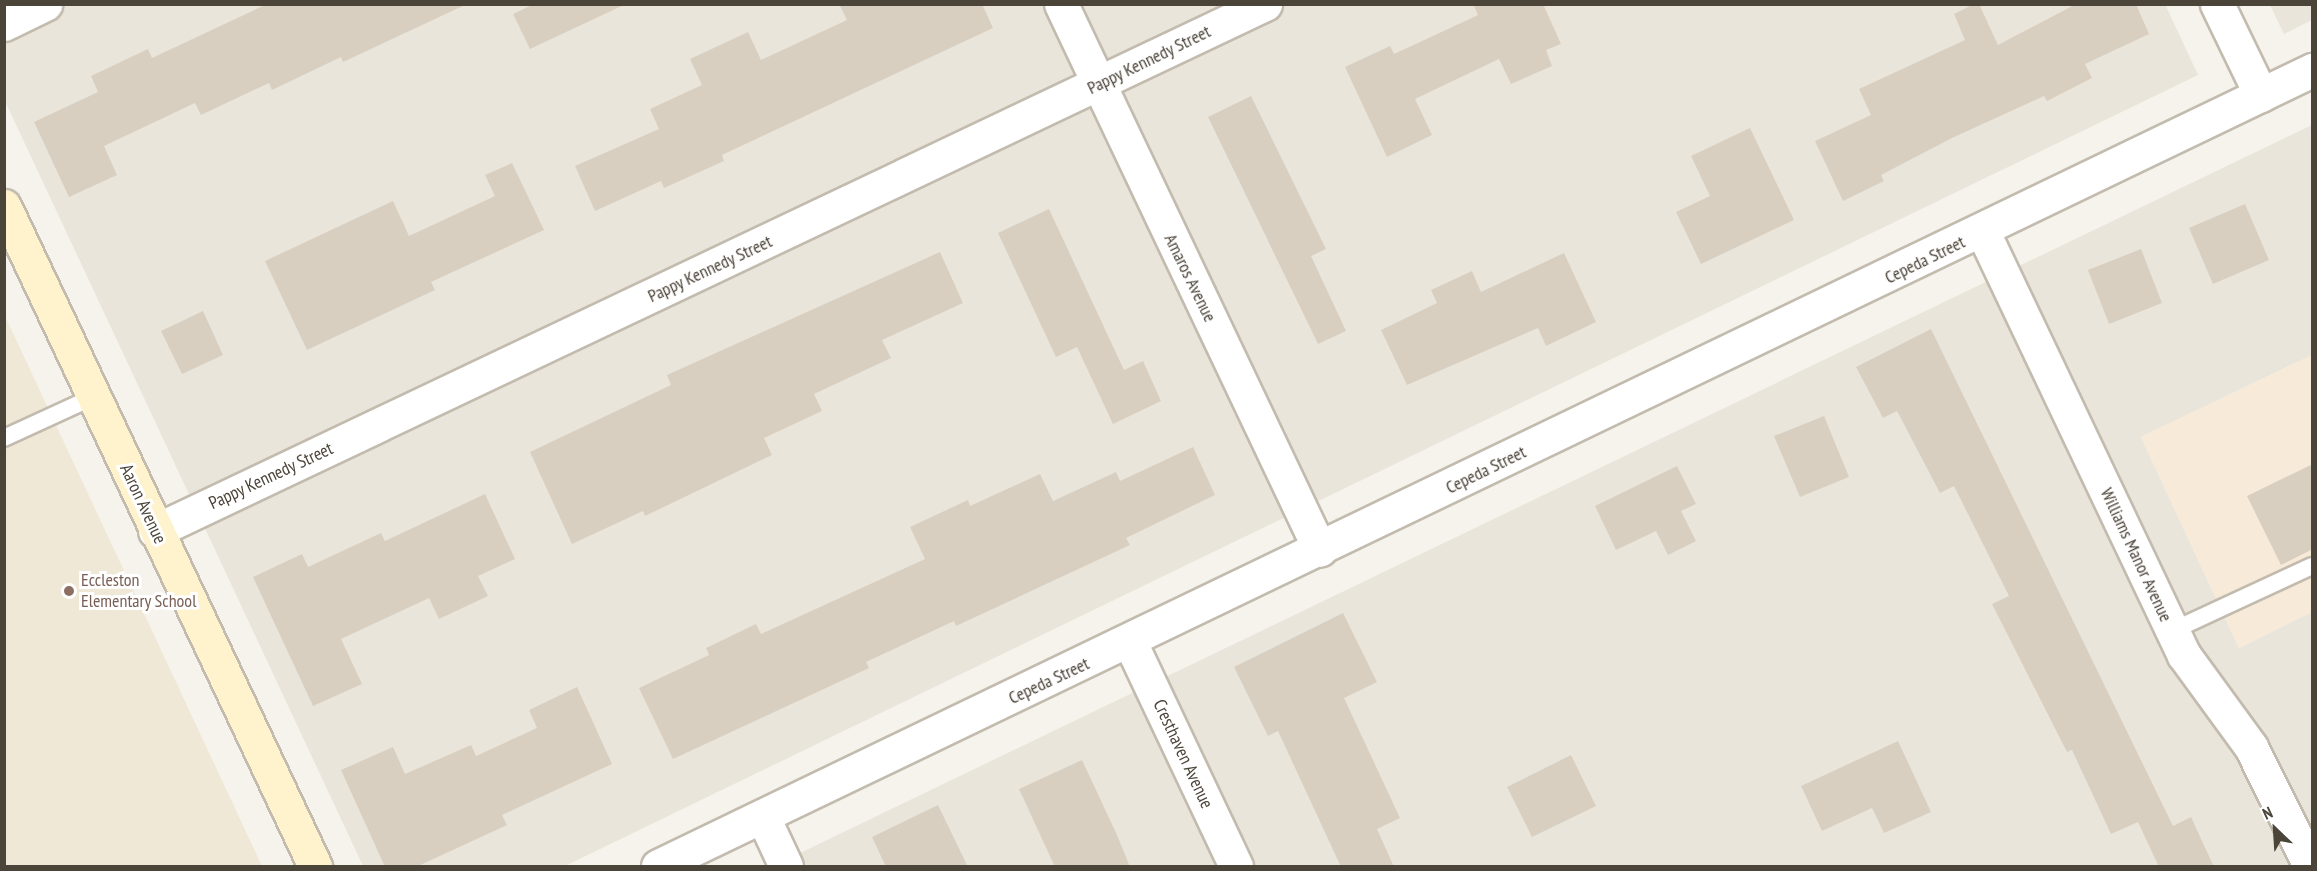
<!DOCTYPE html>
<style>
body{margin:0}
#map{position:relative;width:2317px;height:871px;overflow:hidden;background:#f6f3ec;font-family:"PT Sans Narrow",sans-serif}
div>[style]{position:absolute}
.residential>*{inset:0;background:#eae5da}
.commercial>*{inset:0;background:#f7ead8}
.education>*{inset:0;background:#efe8d6}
.building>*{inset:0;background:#d8cfc1}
.roads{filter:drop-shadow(2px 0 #c2bbae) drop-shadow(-2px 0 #c2bbae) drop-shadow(0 2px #c2bbae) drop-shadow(0 -2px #c2bbae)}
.lane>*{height:16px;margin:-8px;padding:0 8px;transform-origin:8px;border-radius:8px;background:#fff}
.street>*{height:33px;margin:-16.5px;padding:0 16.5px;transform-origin:16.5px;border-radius:16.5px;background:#fff}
.secondary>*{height:33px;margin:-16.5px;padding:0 16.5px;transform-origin:16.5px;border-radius:16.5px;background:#fff3cd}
.dots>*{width:16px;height:16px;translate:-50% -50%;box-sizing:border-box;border:3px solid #fff;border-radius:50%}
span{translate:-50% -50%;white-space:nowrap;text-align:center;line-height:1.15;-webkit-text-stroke:6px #fff;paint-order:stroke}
.street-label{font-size:18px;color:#4b4439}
.education-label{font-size:18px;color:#785e54}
.left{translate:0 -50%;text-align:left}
.frame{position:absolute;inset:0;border:6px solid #4b4439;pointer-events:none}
.north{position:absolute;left:2245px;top:799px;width:60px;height:60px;-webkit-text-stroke:4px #fff;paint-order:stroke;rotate:335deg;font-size:16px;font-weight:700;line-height:24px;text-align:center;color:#4b4439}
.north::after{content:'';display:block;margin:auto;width:21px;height:27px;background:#4b4439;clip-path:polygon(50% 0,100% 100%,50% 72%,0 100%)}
</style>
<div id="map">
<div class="residential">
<i style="clip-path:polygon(2165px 4px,2198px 75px,565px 866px,363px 866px,5px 101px,4px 5px)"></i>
<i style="clip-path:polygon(2270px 5px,2312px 5px,2312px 20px,2284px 34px)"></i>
<i style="clip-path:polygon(2312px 125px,2312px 355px,2141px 437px,2239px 648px,2312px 612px,2312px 866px,773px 866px)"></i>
</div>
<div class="commercial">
<i style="clip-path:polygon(2312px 355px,2312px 612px,2239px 648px,2141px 437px)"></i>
</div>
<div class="education">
<i style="clip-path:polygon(5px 316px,262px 866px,5px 866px)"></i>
</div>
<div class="building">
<i style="clip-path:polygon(267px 4px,467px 4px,343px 62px,341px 57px,272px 90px,269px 83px,201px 115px,195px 103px,104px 146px,117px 175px,69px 197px,34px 122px,98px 92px,91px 76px,148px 49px,152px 58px)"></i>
<i style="clip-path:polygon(534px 4px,626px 4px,530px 49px,513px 14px)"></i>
<i style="clip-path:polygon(839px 4px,982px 4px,993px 28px,722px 155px,724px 161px,664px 188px,661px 181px,595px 211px,575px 166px,659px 129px,650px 109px,702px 85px,690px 59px,748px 32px,761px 60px,847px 20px)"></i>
<i style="clip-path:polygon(1473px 4px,1543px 4px,1561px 44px,1546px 50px,1552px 66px,1511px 84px,1499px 59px,1415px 99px,1432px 135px,1387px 157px,1345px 67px,1390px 46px,1394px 54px,1478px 15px)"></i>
<i style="clip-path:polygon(1974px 4px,1979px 4px,1998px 45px,2076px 4px,2136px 4px,2149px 34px,2085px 64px,2092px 78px,2047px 101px,2044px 96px,1952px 138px,1881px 175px,1884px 181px,1843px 201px,1815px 141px,1871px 115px,1859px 89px,1965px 40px,1954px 14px)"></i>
<i style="clip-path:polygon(1251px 96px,1326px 249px,1311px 256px,1346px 331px,1318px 344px,1208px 117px)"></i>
<i style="clip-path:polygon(1750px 128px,1794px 220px,1701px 264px,1676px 212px,1710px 196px,1691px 156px)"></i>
<i style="clip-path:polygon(512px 163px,544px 230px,431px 282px,435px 290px,307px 350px,265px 261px,393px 201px,409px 236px,495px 196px,485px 175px)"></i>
<i style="clip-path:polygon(2245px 204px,2269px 260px,2213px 284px,2189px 228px)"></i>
<i style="clip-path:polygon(1049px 209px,1124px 370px,1143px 361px,1161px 401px,1113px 424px,1077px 347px,1056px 357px,998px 233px)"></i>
<i style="clip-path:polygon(2141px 249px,2162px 303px,2109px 324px,2088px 270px)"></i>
<i style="clip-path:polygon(940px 252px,963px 303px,882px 340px,891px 358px,814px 394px,822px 411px,764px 438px,772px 455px,645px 516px,643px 511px,572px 544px,530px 452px,671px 385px,667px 375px)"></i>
<i style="clip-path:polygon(1564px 253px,1596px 322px,1546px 346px,1538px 328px,1407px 385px,1381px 330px,1437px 303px,1431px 290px,1472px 271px,1481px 292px)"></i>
<i style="clip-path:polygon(203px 311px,223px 355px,182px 374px,161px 331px)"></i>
<i style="clip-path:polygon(1931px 329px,2173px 826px,2191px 817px,2214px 867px,2159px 867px,2138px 822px,2111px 834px,2072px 750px,2067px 752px,1992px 604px,2009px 596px,1954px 486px,1940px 493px,1897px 411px,1883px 418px,1856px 367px)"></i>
<i style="clip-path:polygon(1824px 416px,1849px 477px,1800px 497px,1774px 436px)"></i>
<i style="clip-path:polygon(1193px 447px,1215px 495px,1126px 538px,1130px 545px,956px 626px,954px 621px,866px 662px,869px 668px,673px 759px,639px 688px,709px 655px,706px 648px,756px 624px,761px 634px,925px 559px,910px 527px,968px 500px,970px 506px,1040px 474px,1053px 501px,1116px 472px,1120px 481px)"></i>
<i style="clip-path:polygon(2313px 464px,2313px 549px,2281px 565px,2247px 496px)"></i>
<i style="clip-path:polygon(1677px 466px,1696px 504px,1681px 511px,1696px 541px,1668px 555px,1656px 531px,1616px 550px,1595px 506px)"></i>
<i style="clip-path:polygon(485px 494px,515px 559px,478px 576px,488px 596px,439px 619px,429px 598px,341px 639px,362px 684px,313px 706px,253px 577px,302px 554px,308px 567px,381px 533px,385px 541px)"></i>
<i style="clip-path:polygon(1343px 613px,1377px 682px,1344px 698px,1400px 818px,1377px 829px,1394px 867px,1341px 867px,1278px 731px,1268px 736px,1234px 667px)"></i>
<i style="clip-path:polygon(577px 687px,612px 764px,502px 815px,507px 825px,416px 867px,385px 867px,341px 770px,393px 747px,405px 774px,471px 745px,476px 756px,537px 728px,529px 710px)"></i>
<i style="clip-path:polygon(1898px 741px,1931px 812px,1884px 833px,1872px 808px,1822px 831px,1801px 786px)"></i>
<i style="clip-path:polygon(1571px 755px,1596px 806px,1532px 837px,1507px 787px)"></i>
<i style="clip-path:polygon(1082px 760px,1117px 835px,1130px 867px,1055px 867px,1019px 789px)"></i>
<i style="clip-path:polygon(938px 805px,968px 867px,886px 867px,872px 837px)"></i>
</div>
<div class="roads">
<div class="lane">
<i style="left:4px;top:438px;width:98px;rotate:-24.7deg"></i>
<i style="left:2172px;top:631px;width:154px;rotate:-24.9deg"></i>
</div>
<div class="street">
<i style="left:1061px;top:4px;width:604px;rotate:64.62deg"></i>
<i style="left:2217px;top:4px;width:101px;rotate:64.2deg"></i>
<i style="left:4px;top:24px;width:46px;rotate:-26deg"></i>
<i style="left:1983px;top:232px;width:468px;rotate:64.6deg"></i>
<i style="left:2184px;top:655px;width:114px;rotate:53.9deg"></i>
<i style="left:2251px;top:747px;width:133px;rotate:63.6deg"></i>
<i style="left:155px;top:531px;width:1229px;rotate:-25.4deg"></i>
<i style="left:1130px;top:642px;width:248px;rotate:64.7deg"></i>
<i style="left:763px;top:817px;width:54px;rotate:64.9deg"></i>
<i style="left:658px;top:866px;width:1836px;rotate:-25.7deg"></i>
</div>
<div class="secondary">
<i style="left:4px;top:206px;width:730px;rotate:64.77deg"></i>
</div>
</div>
<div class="dots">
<i style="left:69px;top:591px;background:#8d6e63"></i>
</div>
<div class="street-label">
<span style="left:1149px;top:60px;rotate:-26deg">Pappy Kennedy Street</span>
<span style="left:1925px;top:260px;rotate:-26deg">Cepeda Street</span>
<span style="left:710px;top:269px;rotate:-25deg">Pappy Kennedy Street</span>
<span style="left:1190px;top:278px;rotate:64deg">Amaros Avenue</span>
<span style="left:1486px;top:470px;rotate:-26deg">Cepeda Street</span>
<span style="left:271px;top:476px;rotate:-25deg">Pappy Kennedy Street</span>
<span style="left:143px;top:504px;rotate:65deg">Aaron Avenue</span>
<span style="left:2136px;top:555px;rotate:65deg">Williams Manor Avenue</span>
<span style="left:1049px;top:681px;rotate:-25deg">Cepeda Street</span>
<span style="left:1183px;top:754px;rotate:65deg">Cresthaven Avenue</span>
</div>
<div class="education-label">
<span class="left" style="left:81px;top:591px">Eccleston<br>Elementary School</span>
</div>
<div class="frame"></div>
<div class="north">N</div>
</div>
